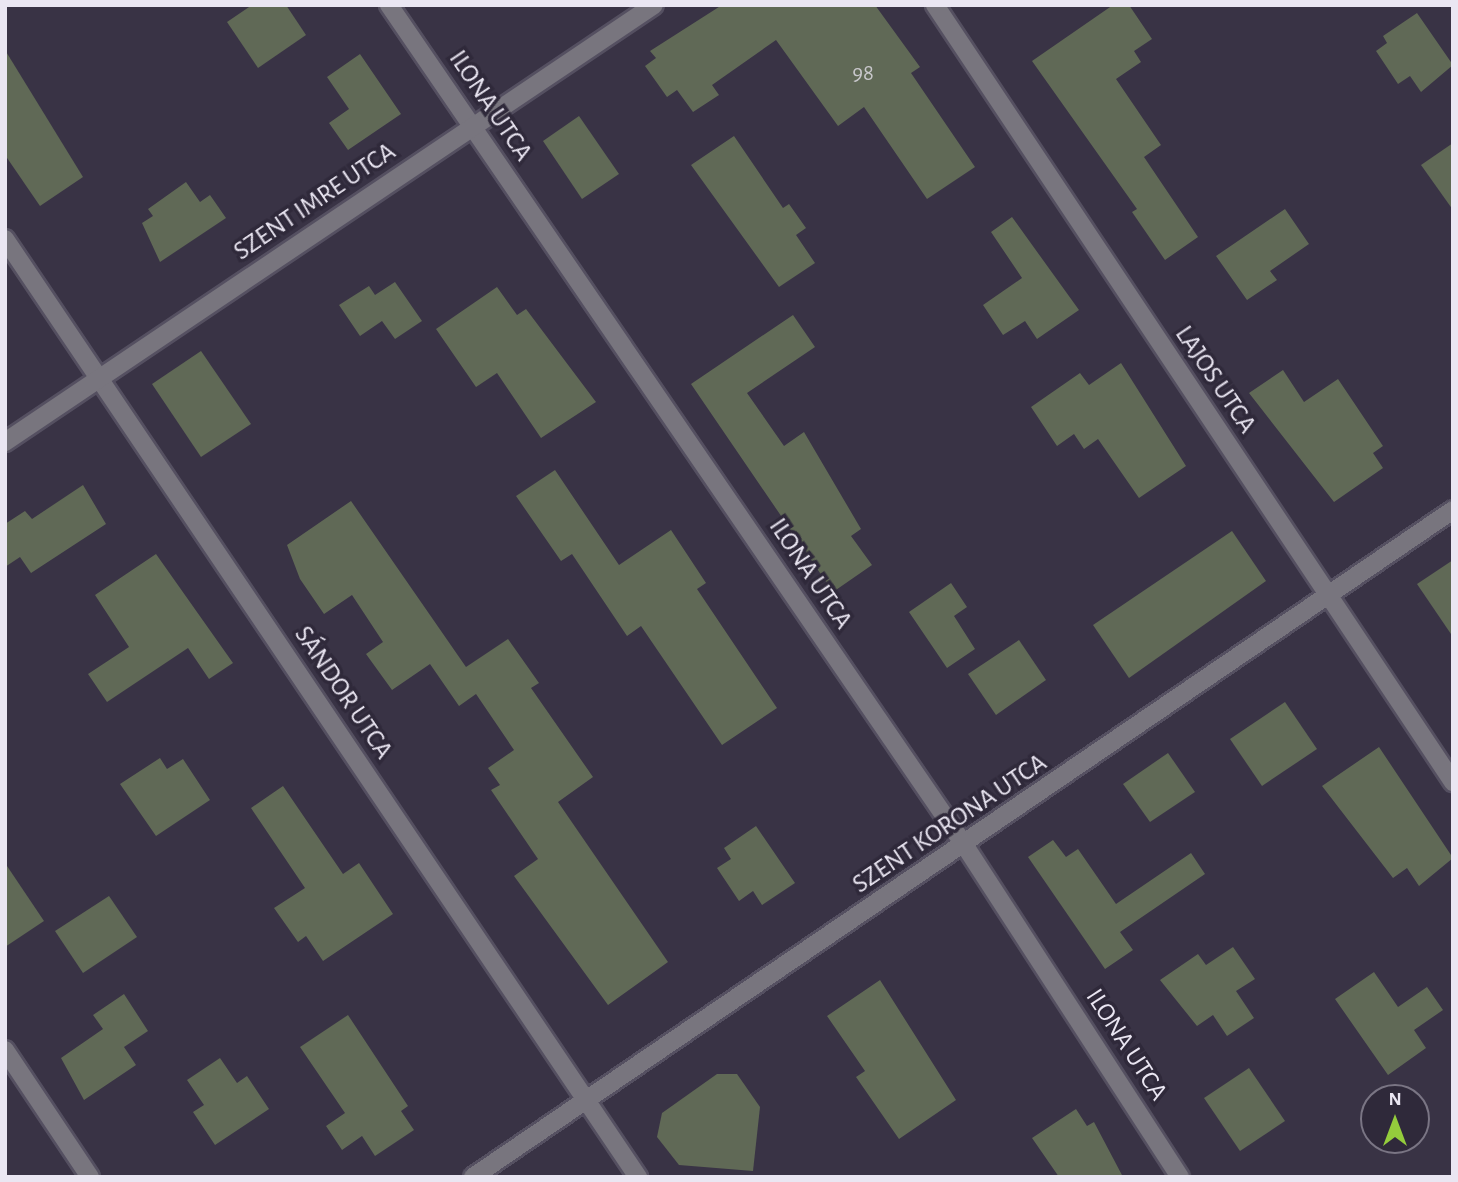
<!DOCTYPE html>
<meta charset="utf-8">
<style>
body{margin:0}
#map{position:relative;width:1458px;height:1182px;overflow:hidden;background:#393345;font-family:"Alegreya Sans",sans-serif}
div>[style]{position:absolute}
.building>*{inset:0;background:#606956}
.roads{filter:drop-shadow(2px 0 #555061) drop-shadow(-2px 0 #555061) drop-shadow(0 2px #555061) drop-shadow(0 -2px #555061)}
.minor>*{height:18px;margin:-9px;padding:0 9px;transform-origin:9px;border-radius:9px;background:#78757e}
span{translate:-50% -50%;white-space:nowrap;text-align:center;line-height:1.15;-webkit-text-stroke:7px #2f293a;paint-order:stroke}
.number-label{font-size:23px;color:#c8c7cb}
.number-label span{-webkit-text-stroke-width:0}
.street-label{font-size:26px;color:#eae6f2}
.frame{position:absolute;inset:0;border:7px solid #eae6f2;pointer-events:none}
.north{position:absolute;left:1360px;top:1084px;width:70px;height:70px;box-sizing:border-box;background:#2f293a;border:2px solid #7a7584;border-radius:50%;rotate:0deg;font-size:19px;font-weight:700;line-height:28px;text-align:center;color:#eae6f2}
.north::after{content:'';display:block;margin:auto;width:24px;height:32px;background:#94cc3c;clip-path:polygon(50% 0,100% 100%,50% 72%,0 100%)}
</style>
<div id="map">
<div class="building">
<i style="clip-path:polygon(252px 5px,286px 5px,306px 35px,258px 68px,227px 22px)"></i>
<i style="clip-path:polygon(722px 5px,875px 5px,920px 67px,911px 73px,975px 167px,927px 199px,864px 107px,838px 126px,776px 40px,712px 85px,719px 95px,693px 112px,677px 90px,667px 97px,645px 66px,656px 58px,650px 51px)"></i>
<i style="clip-path:polygon(1113px 5px,1129px 5px,1152px 39px,1134px 51px,1141px 62px,1116px 79px,1161px 145px,1144px 157px,1198px 237px,1165px 260px,1132px 212px,1137px 209px,1032px 61px)"></i>
<i style="clip-path:polygon(1417px 13px,1453px 65px,1421px 92px,1410px 76px,1398px 84px,1376px 51px,1387px 43px,1383px 36px)"></i>
<i style="clip-path:polygon(5px 50px,83px 177px,40px 206px,5px 155px)"></i>
<i style="clip-path:polygon(360px 54px,401px 114px,348px 150px,329px 123px,349px 109px,327px 77px)"></i>
<i style="clip-path:polygon(579px 116px,619px 174px,582px 199px,543px 141px)"></i>
<i style="clip-path:polygon(734px 136px,783px 208px,789px 204px,806px 228px,796px 235px,815px 263px,779px 287px,691px 165px)"></i>
<i style="clip-path:polygon(1453px 143px,1453px 210px,1421px 165px)"></i>
<i style="clip-path:polygon(186px 182px,200px 202px,210px 195px,226px 218px,160px 262px,142px 223px,153px 216px,148px 209px)"></i>
<i style="clip-path:polygon(1285px 209px,1309px 244px,1270px 271px,1277px 280px,1247px 300px,1216px 256px)"></i>
<i style="clip-path:polygon(1012px 217px,1079px 310px,1037px 339px,1025px 321px,1003px 335px,983px 305px,1022px 278px,991px 232px)"></i>
<i style="clip-path:polygon(395px 282px,422px 321px,395px 339px,382px 321px,360px 336px,339px 305px,369px 286px,375px 295px)"></i>
<i style="clip-path:polygon(497px 287px,517px 315px,526px 309px,596px 402px,541px 438px,497px 373px,476px 387px,436px 329px)"></i>
<i style="clip-path:polygon(793px 315px,815px 347px,747px 393px,784px 446px,804px 432px,861px 529px,851px 536px,872px 565px,833px 592px,691px 384px)"></i>
<i style="clip-path:polygon(201px 351px,251px 424px,201px 457px,152px 384px)"></i>
<i style="clip-path:polygon(1121px 363px,1186px 466px,1139px 498px,1098px 439px,1084px 449px,1074px 434px,1057px 446px,1031px 407px,1080px 373px,1089px 385px)"></i>
<i style="clip-path:polygon(1283px 370px,1304px 402px,1338px 379px,1383px 446px,1373px 453px,1383px 468px,1334px 502px,1249px 393px)"></i>
<i style="clip-path:polygon(555px 470px,619px 565px,671px 530px,706px 583px,697px 589px,777px 708px,722px 745px,641px 626px,627px 636px,572px 554px,561px 561px,516px 496px)"></i>
<i style="clip-path:polygon(83px 485px,106px 524px,31px 573px,20px 557px,5px 567px,5px 524px,25px 511px,32px 519px)"></i>
<i style="clip-path:polygon(351px 501px,466px 667px,508px 639px,539px 683px,531px 688px,593px 777px,558px 802px,668px 962px,608px 1005px,514px 876px,538px 859px,491px 790px,500px 785px,488px 768px,514px 750px,476px 694px,459px 706px,430px 664px,392px 690px,366px 654px,383px 642px,352px 595px,324px 614px,300px 579px,287px 545px)"></i>
<i style="clip-path:polygon(1232px 531px,1266px 581px,1129px 678px,1093px 625px)"></i>
<i style="clip-path:polygon(156px 554px,233px 663px,209px 679px,188px 648px,107px 702px,88px 674px,129px 647px,95px 595px)"></i>
<i style="clip-path:polygon(1453px 560px,1453px 637px,1417px 584px)"></i>
<i style="clip-path:polygon(951px 583px,967px 607px,954px 616px,975px 649px,947px 668px,909px 612px)"></i>
<i style="clip-path:polygon(1019px 640px,1046px 680px,996px 715px,968px 674px)"></i>
<i style="clip-path:polygon(1285px 702px,1317px 749px,1262px 786px,1230px 739px)"></i>
<i style="clip-path:polygon(1379px 747px,1453px 858px,1419px 886px,1407px 868px,1393px 878px,1322px 786px)"></i>
<i style="clip-path:polygon(1168px 753px,1195px 792px,1150px 822px,1123px 784px)"></i>
<i style="clip-path:polygon(160px 758px,167px 769px,183px 759px,210px 800px,156px 836px,120px 784px)"></i>
<i style="clip-path:polygon(283px 786px,343px 874px,359px 863px,393px 914px,323px 961px,306px 936px,298px 942px,274px 908px,305px 888px,251px 808px)"></i>
<i style="clip-path:polygon(756px 826px,795px 883px,762px 905px,753px 891px,739px 901px,717px 868px,731px 859px,724px 848px)"></i>
<i style="clip-path:polygon(1053px 840px,1066px 857px,1078px 849px,1116px 904px,1191px 853px,1205px 874px,1120px 932px,1133px 950px,1105px 969px,1028px 857px)"></i>
<i style="clip-path:polygon(5px 863px,44px 921px,5px 947px)"></i>
<i style="clip-path:polygon(109px 896px,137px 937px,83px 973px,55px 931px)"></i>
<i style="clip-path:polygon(1233px 947px,1255px 979px,1236px 991px,1254px 1018px,1227px 1036px,1213px 1015px,1197px 1026px,1160px 980px,1198px 954px,1206px 965px)"></i>
<i style="clip-path:polygon(1374px 972px,1398px 1007px,1427px 987px,1443px 1010px,1414px 1030px,1426px 1048px,1388px 1075px,1335px 999px)"></i>
<i style="clip-path:polygon(880px 980px,956px 1100px,899px 1139px,856px 1077px,865px 1071px,827px 1016px)"></i>
<i style="clip-path:polygon(124px 994px,148px 1031px,124px 1047px,136px 1065px,84px 1100px,61px 1058px,103px 1029px,93px 1015px)"></i>
<i style="clip-path:polygon(348px 1015px,408px 1106px,401px 1111px,414px 1130px,375px 1156px,362px 1136px,342px 1150px,326px 1126px,345px 1113px,300px 1047px)"></i>
<i style="clip-path:polygon(220px 1058px,237px 1083px,247px 1076px,269px 1109px,215px 1145px,193px 1112px,204px 1105px,187px 1080px)"></i>
<i style="clip-path:polygon(1249px 1068px,1285px 1121px,1240px 1151px,1204px 1098px)"></i>
<i style="clip-path:polygon(717px 1074px,737px 1074px,760px 1107px,753px 1171px,679px 1165px,657px 1137px,662px 1113px)"></i>
<i style="clip-path:polygon(1076px 1109px,1087px 1126px,1094px 1122px,1123px 1177px,1059px 1177px,1032px 1138px)"></i>
</div>
<div class="roads">
<div class="minor">
<i style="left:389px;top:5px;width:1019px;rotate:55.59deg"></i>
<i style="left:965px;top:846px;width:395px;rotate:57deg"></i>
<i style="left:935px;top:5px;width:934px;rotate:56.31deg"></i>
<i style="left:5px;top:239px;width:1132px;rotate:55.99deg"></i>
<i style="left:5px;top:442px;width:782px;rotate:-33.95deg"></i>
<i style="left:5px;top:1050px;width:153px;rotate:56.2deg"></i>
<i style="left:473px;top:1177px;width:1185px;rotate:-34.24deg"></i>
</div>
</div>
<div class="number-label">
<span style="left:863px;top:74px">98</span>
</div>
<div class="street-label">
<span style="left:490px;top:106px;rotate:56deg">ILONA UTCA</span>
<span style="left:315px;top:202px;rotate:-34deg">SZENT IMRE UTCA</span>
<span style="left:1215px;top:380px;rotate:56deg">LAJOS UTCA</span>
<span style="left:810px;top:574px;rotate:56deg">ILONA UTCA</span>
<span style="left:343px;top:693px;rotate:56deg">SÁNDOR UTCA</span>
<span style="left:950px;top:824px;rotate:-34deg">SZENT KORONA UTCA</span>
<span style="left:1126px;top:1045px;rotate:57deg">ILONA UTCA</span>
</div>
<div class="frame"></div>
<div class="north">N</div>
</div>
